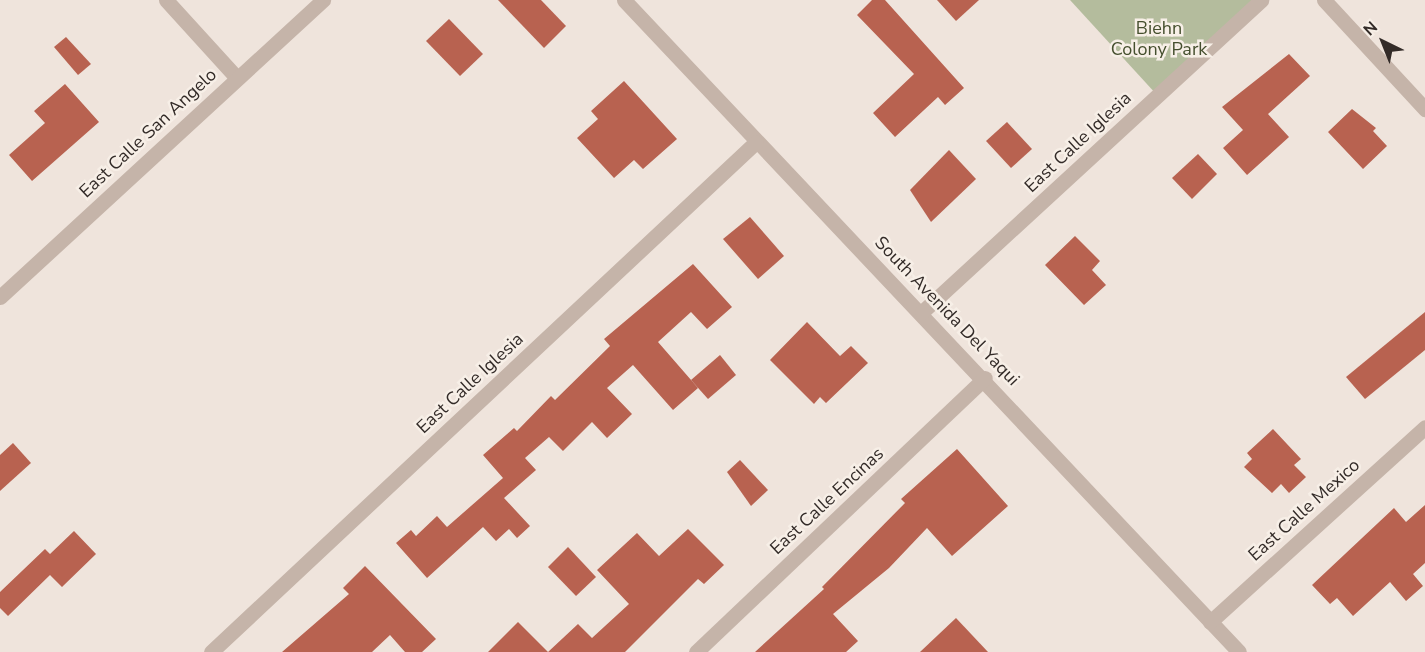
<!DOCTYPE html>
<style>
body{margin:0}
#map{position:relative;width:1425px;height:652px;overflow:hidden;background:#efe4dc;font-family:"Nunito Sans",sans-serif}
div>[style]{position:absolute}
.green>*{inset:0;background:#b4bc9d}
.building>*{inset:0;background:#b86250}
.minor>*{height:15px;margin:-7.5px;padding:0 7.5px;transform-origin:7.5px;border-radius:7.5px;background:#c5b4a9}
span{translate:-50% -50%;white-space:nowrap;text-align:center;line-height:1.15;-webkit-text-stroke:5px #f7efe7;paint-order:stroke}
.park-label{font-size:18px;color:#454f2e}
.street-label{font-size:18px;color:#332b28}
.north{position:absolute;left:1353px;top:12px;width:60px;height:60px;-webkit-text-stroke:4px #f7efe7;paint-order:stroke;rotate:317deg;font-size:16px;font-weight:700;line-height:24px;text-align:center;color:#332b28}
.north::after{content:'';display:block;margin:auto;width:21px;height:27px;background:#332b28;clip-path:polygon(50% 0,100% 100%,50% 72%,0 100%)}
</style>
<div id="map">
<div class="green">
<i style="clip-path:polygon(1070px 0,1261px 0,1157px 95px)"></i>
</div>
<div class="building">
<i style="clip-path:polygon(498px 0,541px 0,566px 26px,544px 48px)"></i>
<i style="clip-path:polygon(872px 0,885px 0,964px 88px,945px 105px,938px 97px,895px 137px,873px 113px,914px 74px,857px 15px)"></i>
<i style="clip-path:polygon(937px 0,979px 0,956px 21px)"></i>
<i style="clip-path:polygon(449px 19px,483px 54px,460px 76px,426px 41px)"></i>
<i style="clip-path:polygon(66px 37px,91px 64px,78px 75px,54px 47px)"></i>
<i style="clip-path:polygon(1289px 54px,1310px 76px,1268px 114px,1289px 137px,1247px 175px,1223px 148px,1243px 130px,1222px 107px)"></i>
<i style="clip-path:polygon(624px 81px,677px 139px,643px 169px,634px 160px,614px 178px,577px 138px,598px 119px,591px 111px)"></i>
<i style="clip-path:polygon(65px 84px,99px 122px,32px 181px,9px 155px,45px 123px,34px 111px)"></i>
<i style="clip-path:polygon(1352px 109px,1376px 128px,1373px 131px,1387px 146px,1363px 169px,1328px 132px)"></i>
<i style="clip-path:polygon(1007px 122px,1032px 149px,1011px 168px,986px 141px)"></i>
<i style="clip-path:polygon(949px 150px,976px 179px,931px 222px,910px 190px)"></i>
<i style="clip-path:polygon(1198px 154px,1217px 174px,1192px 199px,1172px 178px)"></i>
<i style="clip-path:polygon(750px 217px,784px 256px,758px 279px,723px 239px)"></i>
<i style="clip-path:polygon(1075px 236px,1100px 261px,1092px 270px,1106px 285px,1084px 305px,1045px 265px)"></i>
<i style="clip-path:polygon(693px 264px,732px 307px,707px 329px,691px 312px,658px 342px,698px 388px,673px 410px,633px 365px,607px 388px,632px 414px,607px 438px,592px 422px,563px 451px,549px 437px,525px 458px,536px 470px,504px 498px,530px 526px,517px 538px,509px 529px,496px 541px,483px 527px,427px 578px,396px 543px,411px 530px,416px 536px,437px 516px,447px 527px,503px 478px,483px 455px,514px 428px,517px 431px,551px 396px,555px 400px,610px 346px,604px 339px)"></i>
<i style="clip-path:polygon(1425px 312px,1425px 350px,1365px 399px,1346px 377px)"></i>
<i style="clip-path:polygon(807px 322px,840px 356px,851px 346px,868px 363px,826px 403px,820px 397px,814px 404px,770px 360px)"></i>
<i style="clip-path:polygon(720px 355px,736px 375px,708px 399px,691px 380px)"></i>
<i style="clip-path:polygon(1273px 429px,1301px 459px,1294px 465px,1306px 477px,1289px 493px,1281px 484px,1272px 493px,1244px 467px,1252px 459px,1247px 453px)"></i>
<i style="clip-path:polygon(13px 443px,31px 463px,0 491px,0 455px)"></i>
<i style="clip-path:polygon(957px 449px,1008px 506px,952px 556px,927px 528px,889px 568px,833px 614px,858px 641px,846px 652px,755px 652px,824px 589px,822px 587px,905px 503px,901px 499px)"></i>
<i style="clip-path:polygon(740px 460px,768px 490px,751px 506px,727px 472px)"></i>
<i style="clip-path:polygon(1425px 505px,1425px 563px,1413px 574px,1423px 586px,1406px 601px,1390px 582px,1353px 616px,1337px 598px,1330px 604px,1312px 585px,1394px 508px,1406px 522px)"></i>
<i style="clip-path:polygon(688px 529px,724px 565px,704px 584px,698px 579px,625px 652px,548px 652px,578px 624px,592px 638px,629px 604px,597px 570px,637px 533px,659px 556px)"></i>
<i style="clip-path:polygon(74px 531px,96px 554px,62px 587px,50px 575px,8px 616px,0 608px,0 592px,45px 549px,50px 554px)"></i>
<i style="clip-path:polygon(568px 547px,596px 577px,576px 596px,548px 567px)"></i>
<i style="clip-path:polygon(365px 566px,436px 639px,422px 652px,405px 652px,390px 635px,372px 652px,282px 652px,349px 594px,343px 588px)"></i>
<i style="clip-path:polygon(956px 618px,988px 652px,920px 652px)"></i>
<i style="clip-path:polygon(518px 622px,548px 652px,488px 652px)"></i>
</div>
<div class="minor">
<i style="left:166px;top:0;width:104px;rotate:47.7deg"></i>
<i style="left:624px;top:0;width:896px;rotate:46.67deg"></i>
<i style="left:1324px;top:0;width:149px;rotate:47.2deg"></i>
<i style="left:0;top:297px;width:439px;rotate:-42.6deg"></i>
<i style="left:922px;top:312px;width:461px;rotate:-42.6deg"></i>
<i style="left:1210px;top:622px;width:290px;rotate:-42.2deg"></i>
<i style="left:211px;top:652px;width:746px;rotate:-43.1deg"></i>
<i style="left:696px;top:652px;width:398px;rotate:-43.5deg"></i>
</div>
<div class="park-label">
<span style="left:1159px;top:39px">Biehn<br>Colony Park</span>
</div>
<div class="street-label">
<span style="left:148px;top:133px;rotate:-43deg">East Calle San Angelo</span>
<span style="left:1078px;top:142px;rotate:-43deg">East Calle Iglesia</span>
<span style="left:947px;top:311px;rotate:46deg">South Avenida Del Yaqui</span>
<span style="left:470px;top:383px;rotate:-43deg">East Calle Iglesia</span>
<span style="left:827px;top:501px;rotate:-43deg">East Calle Encinas</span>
<span style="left:1304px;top:510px;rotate:-42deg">East Calle Mexico</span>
</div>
<div class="north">N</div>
</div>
